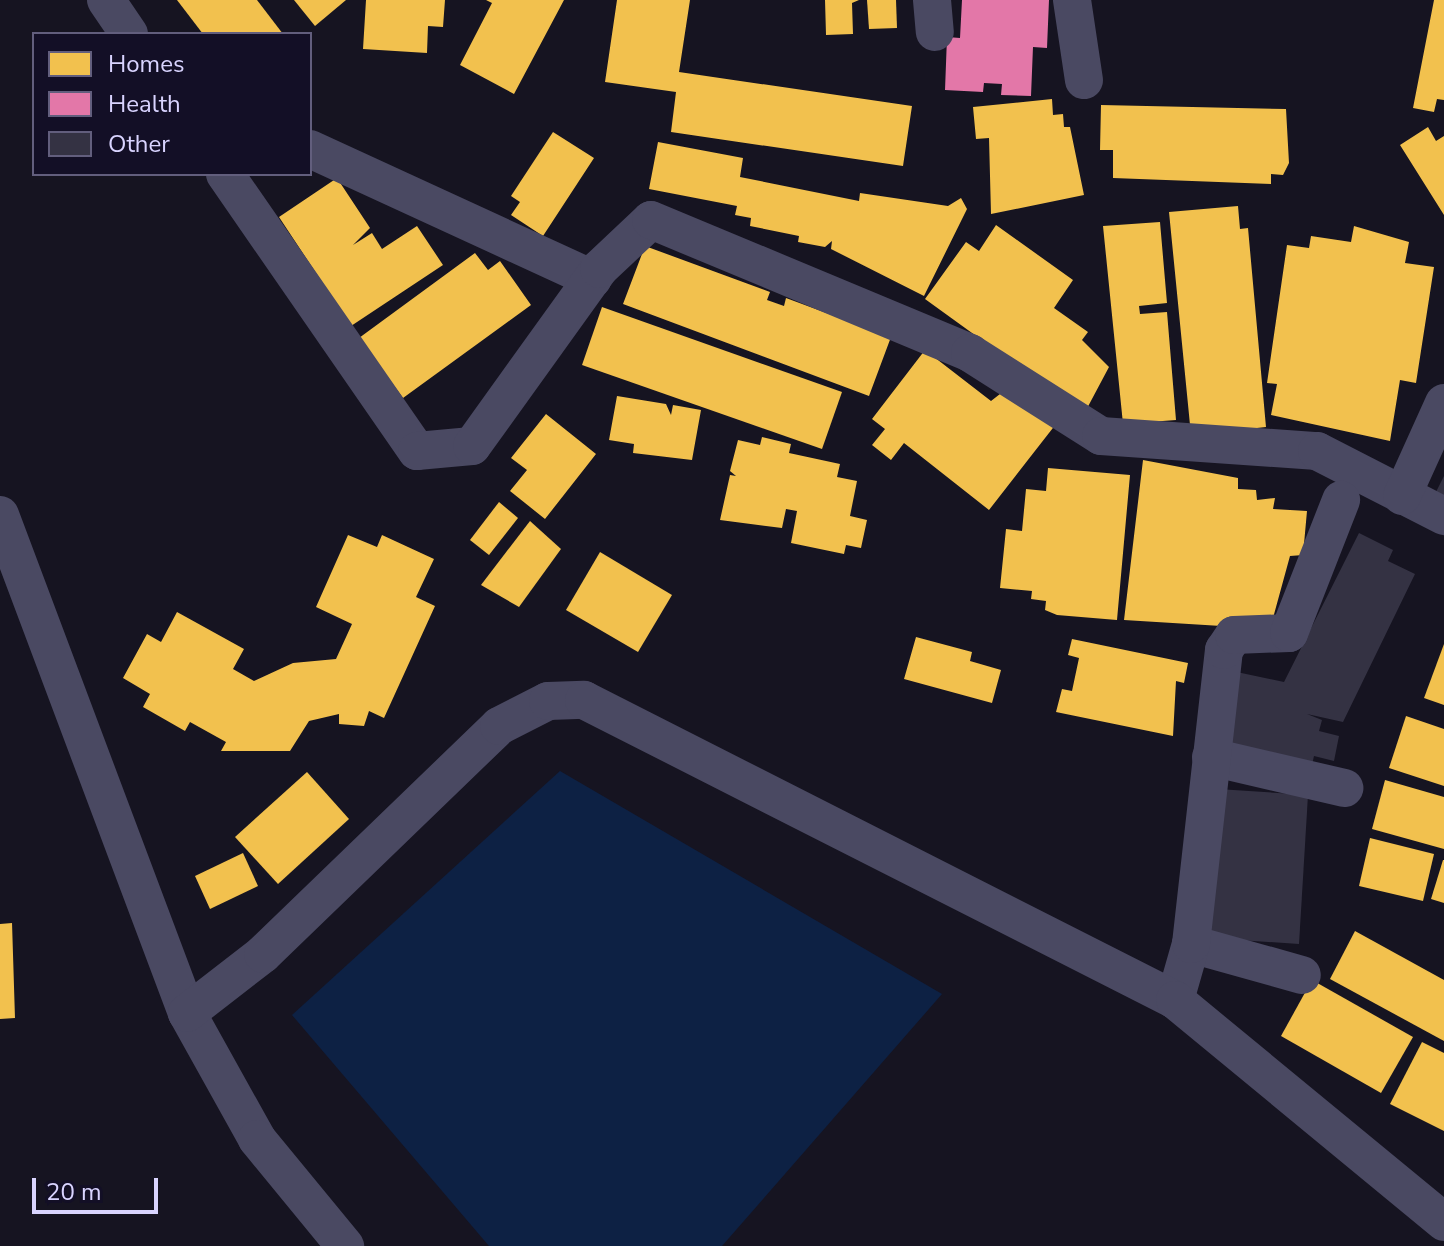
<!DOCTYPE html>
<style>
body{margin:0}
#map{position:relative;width:1444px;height:1246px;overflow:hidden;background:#161421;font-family:"Nunito Sans",sans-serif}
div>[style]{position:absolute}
.water>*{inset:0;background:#0d2144}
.homes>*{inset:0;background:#f2c14e}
.health>*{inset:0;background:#e377a8}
.building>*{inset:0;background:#343243}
.street>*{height:38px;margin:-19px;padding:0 19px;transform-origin:19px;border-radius:19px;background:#4a4962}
span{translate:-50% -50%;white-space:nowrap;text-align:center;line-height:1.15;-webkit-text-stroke:8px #130f26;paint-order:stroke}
.legend{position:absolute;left:32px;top:32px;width:280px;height:144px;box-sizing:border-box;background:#130f26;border:2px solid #625e7d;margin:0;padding:10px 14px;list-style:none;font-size:24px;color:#d9d4ff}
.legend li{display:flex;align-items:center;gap:16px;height:40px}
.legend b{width:40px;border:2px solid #625e7d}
.scale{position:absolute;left:32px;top:1178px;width:126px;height:36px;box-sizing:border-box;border:4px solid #d9d4ff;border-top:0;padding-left:10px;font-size:24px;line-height:28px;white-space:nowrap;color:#d9d4ff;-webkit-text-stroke:6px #130f26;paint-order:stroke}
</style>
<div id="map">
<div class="water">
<i style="clip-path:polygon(560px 771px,942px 994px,722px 1246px,489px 1246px,292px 1015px)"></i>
</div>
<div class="homes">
<i style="clip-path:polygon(177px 0,257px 0,283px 34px,203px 34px)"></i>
<i style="clip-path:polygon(294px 0,346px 0,315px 26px)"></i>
<i style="clip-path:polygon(366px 0,445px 0,443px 27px,428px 26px,427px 53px,363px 49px)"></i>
<i style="clip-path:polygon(486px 0,564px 0,514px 94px,460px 65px,492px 3px)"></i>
<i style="clip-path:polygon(617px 0,690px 0,679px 72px,912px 106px,903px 166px,671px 132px,676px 92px,605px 82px)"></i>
<i style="clip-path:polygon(825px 0,859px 0,852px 3px,853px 34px,826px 35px)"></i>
<i style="clip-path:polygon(867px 0,896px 0,897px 28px,869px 29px)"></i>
<i style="clip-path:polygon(1434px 0,1444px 0,1444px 100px,1437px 99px,1434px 112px,1413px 108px)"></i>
<i style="clip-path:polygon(1052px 99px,1053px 115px,1063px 114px,1064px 127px,1070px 127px,1084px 195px,991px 214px,989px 138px,976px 139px,973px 107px)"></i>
<i style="clip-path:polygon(1101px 105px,1286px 109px,1289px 163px,1283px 175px,1271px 174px,1271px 184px,1113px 178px,1113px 150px,1100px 150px)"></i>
<i style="clip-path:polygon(1428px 127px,1436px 141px,1444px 136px,1444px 215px,1400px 145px)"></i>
<i style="clip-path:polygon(553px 132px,594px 158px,543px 236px,511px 215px,520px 202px,511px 196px)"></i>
<i style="clip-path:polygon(658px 142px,743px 158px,740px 177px,859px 201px,860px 193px,948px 206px,961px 198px,967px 209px,924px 296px,831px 249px,832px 241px,825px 247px,798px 242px,799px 236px,750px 226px,751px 218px,735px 215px,737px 206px,649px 189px)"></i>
<i style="clip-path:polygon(337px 178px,370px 228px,353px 245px,372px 233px,382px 249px,417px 226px,443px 265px,351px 326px,279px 217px)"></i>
<i style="clip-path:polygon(1238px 206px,1240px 229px,1248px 228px,1266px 427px,1191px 435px,1169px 212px)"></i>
<i style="clip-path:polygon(1160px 222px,1167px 303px,1139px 306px,1140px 314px,1167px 312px,1176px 420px,1123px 424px,1103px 226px)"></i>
<i style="clip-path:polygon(996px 225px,1073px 280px,1054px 308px,1088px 332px,1082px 340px,1109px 367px,1084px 414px,925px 299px,966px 242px,979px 251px)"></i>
<i style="clip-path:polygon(1354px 226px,1409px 242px,1405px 263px,1434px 267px,1416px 383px,1400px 380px,1390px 441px,1271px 415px,1277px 384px,1267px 383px,1287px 245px,1309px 248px,1311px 236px,1351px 242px)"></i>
<i style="clip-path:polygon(645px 246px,770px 292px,767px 300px,784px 306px,786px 298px,891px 337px,869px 396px,623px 304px)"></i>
<i style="clip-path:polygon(475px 253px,488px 270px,500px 261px,531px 305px,403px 398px,359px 338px)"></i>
<i style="clip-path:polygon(602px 307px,842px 392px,822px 449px,582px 365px)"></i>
<i style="clip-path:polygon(925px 350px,991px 401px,1009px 387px,1056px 424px,989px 510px,904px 443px,891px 460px,872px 445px,885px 429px,872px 419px)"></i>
<i style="clip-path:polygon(617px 396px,666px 404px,671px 415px,673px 405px,701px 410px,692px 460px,633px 453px,634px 444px,609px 440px)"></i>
<i style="clip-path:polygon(546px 414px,596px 454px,545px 519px,510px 491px,527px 470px,511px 458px)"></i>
<i style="clip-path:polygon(762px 437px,791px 444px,789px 453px,840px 464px,837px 477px,857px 481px,850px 516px,867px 520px,861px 548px,846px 545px,844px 554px,791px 543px,797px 511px,786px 509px,782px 528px,720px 520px,730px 475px,736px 476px,730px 471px,738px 440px,760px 445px)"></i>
<i style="clip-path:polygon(1143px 460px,1238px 478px,1238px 489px,1256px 490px,1257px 500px,1275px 498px,1273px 509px,1307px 511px,1303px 555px,1290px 556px,1270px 629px,1124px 620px)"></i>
<i style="clip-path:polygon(1048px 468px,1130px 475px,1117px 620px,1057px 615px,1045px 610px,1046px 601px,1031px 599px,1032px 591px,1000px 588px,1006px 529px,1022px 531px,1026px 489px,1046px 491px)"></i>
<i style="clip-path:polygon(499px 502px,518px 518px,489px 555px,470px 540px)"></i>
<i style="clip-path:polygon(530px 521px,561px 549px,519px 607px,481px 585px)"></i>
<i style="clip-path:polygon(348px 535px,377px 547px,382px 535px,434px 559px,416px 597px,435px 606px,384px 718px,369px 711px,364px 726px,339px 724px,339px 714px,309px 721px,290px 751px,221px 751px,226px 742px,190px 722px,185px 731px,143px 707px,150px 694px,123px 678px,147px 634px,161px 642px,177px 612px,244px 649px,233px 669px,254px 681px,293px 663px,336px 659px,352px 624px,316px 607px)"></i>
<i style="clip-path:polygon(600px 552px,672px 595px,638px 652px,566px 610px)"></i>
<i style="clip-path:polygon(916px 637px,972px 652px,970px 661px,1001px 670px,992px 703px,904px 679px)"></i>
<i style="clip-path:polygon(1072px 639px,1188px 663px,1184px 683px,1176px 681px,1173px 736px,1056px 712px,1062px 689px,1072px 691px,1079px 658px,1068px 655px)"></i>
<i style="clip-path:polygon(1444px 644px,1444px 705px,1424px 698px)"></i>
<i style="clip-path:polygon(1406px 716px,1444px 729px,1444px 786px,1389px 768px)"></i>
<i style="clip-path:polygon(307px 772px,349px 819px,278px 884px,235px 837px)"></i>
<i style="clip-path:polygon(1385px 780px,1444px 797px,1444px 849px,1372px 829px)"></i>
<i style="clip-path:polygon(1370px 838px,1434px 854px,1423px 901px,1359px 886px)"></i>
<i style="clip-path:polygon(243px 853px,258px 886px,210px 909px,195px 876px)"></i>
<i style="clip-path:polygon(1443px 860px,1444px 860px,1444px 903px,1431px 899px)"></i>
<i style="clip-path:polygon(12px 923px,15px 1018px,0 1019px,0 924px)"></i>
<i style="clip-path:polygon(1355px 931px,1444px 980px,1444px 1041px,1330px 979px)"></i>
<i style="clip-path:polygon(1312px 980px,1413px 1037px,1381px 1093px,1281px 1036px)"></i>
<i style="clip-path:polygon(1422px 1042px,1444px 1053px,1444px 1131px,1390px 1104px)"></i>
</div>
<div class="health">
<i style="clip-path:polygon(962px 0,1049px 0,1047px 48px,1033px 47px,1031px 96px,1001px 95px,1002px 84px,984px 83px,983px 92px,945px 90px,947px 37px,960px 38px)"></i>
</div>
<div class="building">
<i style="clip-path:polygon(1444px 476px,1444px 501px,1434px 496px)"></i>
<i style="clip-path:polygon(1359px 533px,1393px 550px,1388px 561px,1415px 574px,1343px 722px,1307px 714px,1322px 720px,1319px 731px,1339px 736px,1334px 761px,1314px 756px,1309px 778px,1225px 742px,1232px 671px,1284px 682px)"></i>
<i style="clip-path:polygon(1218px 789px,1308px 795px,1299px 944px,1209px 938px)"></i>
</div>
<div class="street">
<i style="left:106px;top:0;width:41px;rotate:55.9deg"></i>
<i style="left:932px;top:0;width:32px;rotate:85deg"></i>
<i style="left:1072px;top:0;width:81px;rotate:81.5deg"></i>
<i style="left:310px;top:149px;width:311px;rotate:24.7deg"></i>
<i style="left:225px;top:174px;width:337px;rotate:55.3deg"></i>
<i style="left:417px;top:451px;width:55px;rotate:-5.2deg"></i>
<i style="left:472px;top:446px;width:218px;rotate:-54.3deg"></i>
<i style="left:599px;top:269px;width:71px;rotate:-43.3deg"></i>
<i style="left:651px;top:220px;width:346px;rotate:22.6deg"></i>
<i style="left:970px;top:353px;width:155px;rotate:32.4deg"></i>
<i style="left:1101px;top:436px;width:217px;rotate:4deg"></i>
<i style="left:1317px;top:451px;width:143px;rotate:27.1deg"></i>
<i style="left:1402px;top:496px;width:102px;rotate:-65.7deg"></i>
<i style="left:0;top:515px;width:532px;rotate:69.42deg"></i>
<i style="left:187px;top:1013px;width:144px;rotate:60.9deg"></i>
<i style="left:257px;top:1139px;width:139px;rotate:50.6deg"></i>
<i style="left:1211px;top:757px;width:137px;rotate:13.1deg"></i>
<i style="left:1191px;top:944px;width:115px;rotate:15.6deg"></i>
<i style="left:1175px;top:1000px;width:58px;rotate:-74.1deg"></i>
<i style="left:1191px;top:944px;width:296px;rotate:-83.6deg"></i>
<i style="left:1224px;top:650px;width:18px;rotate:-56deg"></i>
<i style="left:1234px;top:635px;width:55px;rotate:-2.1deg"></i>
<i style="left:1289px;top:633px;width:143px;rotate:-68.6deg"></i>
<i style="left:187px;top:1013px;width:96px;rotate:-37.8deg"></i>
<i style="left:263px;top:954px;width:328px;rotate:-44deg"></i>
<i style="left:499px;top:726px;width:55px;rotate:-27deg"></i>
<i style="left:548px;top:701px;width:36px;rotate:-2deg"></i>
<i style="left:584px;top:700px;width:663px;rotate:26.91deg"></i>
<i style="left:1175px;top:1000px;width:349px;rotate:39.5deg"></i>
</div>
<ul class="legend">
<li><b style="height:22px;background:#f2c14e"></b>Homes</li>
<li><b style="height:22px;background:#e377a8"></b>Health</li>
<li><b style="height:22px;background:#343243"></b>Other</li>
</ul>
<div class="scale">20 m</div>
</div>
